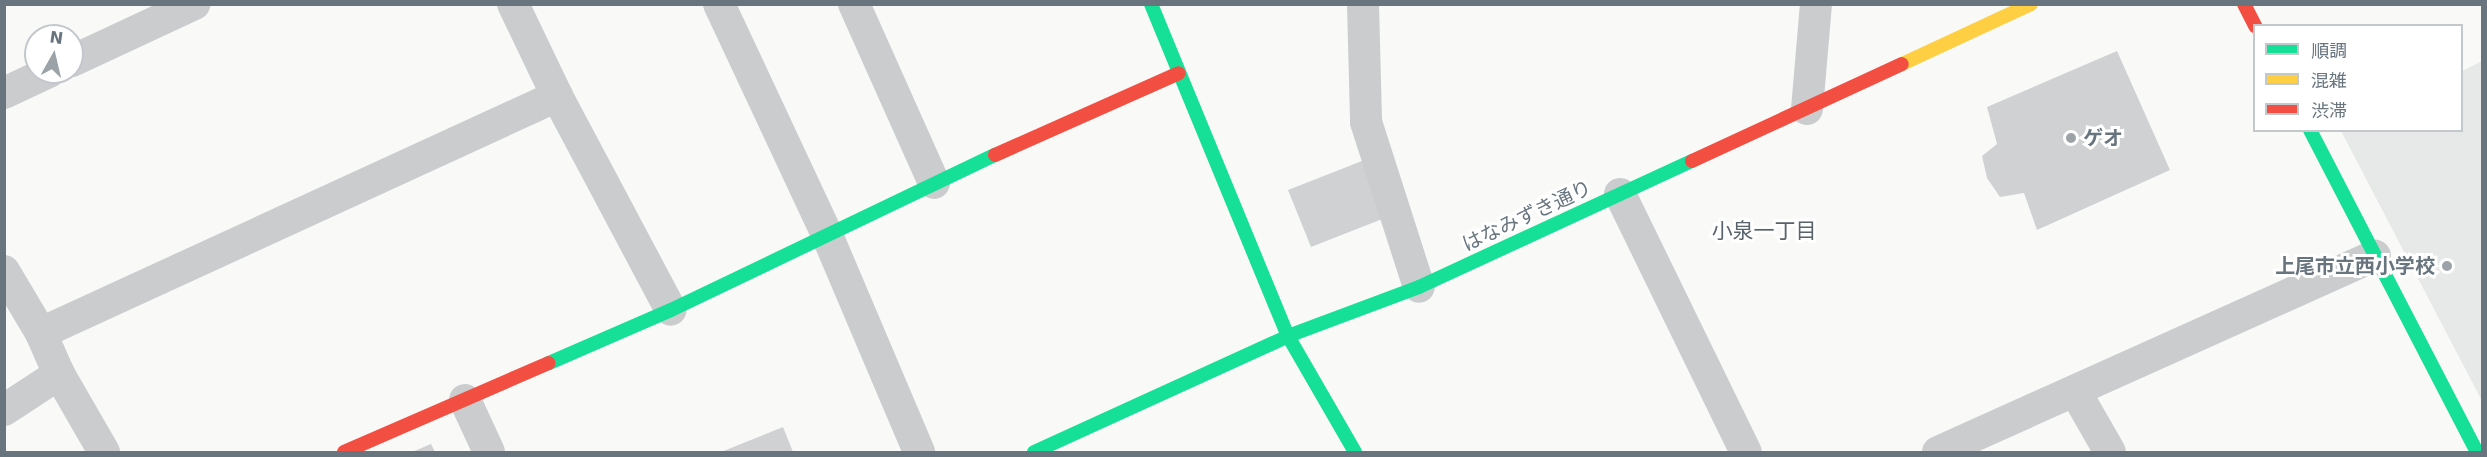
<!DOCTYPE html>
<meta charset="utf-8">
<style>
body{margin:0}
#map{position:relative;width:2487px;height:457px;overflow:hidden;background:#f9f9f8;font-family:"DejaVu Sans","Noto Sans JP",sans-serif}
div>[style]{position:absolute}
.built>*{inset:0;background:#e7e9e8}
.building>*{inset:0;background:#cfd1d2}
.street>*{height:32px;margin:-16px;padding:0 16px;transform-origin:16px;border-radius:16px;background:#cacccd}
.fast>*{height:14px;margin:-7px;padding:0 7px;transform-origin:7px;border-radius:7px;background:#16e098}
.slow>*{height:14px;margin:-7px;padding:0 7px;transform-origin:7px;border-radius:7px;background:#ffcf43}
.jam>*{height:14px;margin:-7px;padding:0 7px;transform-origin:7px;border-radius:7px;background:#f24e42}
.dots>*{width:16px;height:16px;translate:-50% -50%;box-sizing:border-box;border:3px solid #fff;border-radius:50%}
span{translate:-50% -50%;white-space:nowrap;text-align:center;line-height:1.15;-webkit-text-stroke:6px #fff;paint-order:stroke}
.poi-label{font-size:20px;color:#68757f;font-weight:700}
.left{translate:0 -50%;text-align:left}
.right{translate:-100% -50%;text-align:right}
.street-label{font-size:20px;color:#68757f}
.neighbourhood-label{font-size:21px;color:#59636b}
.frame{position:absolute;inset:0;border:6px solid #68757f;pointer-events:none}
.legend{position:absolute;left:2253px;top:24px;width:210px;height:108px;box-sizing:border-box;background:#fff;border:2px solid #c3c8cc;margin:0;padding:8px 10px;list-style:none;font-size:18px;color:#68757f}
.legend li{display:flex;align-items:center;gap:12px;height:30px}
.legend b{width:30px;border:2px solid #c3c8cc}
.north{position:absolute;left:24px;top:24px;width:60px;height:60px;box-sizing:border-box;background:#fff;border:2px solid #c3c8cc;border-radius:50%;rotate:8deg;font-size:16px;font-weight:700;line-height:24px;text-align:center;color:#68757f}
.north::after{content:'';display:block;margin:auto;width:21px;height:27px;background:#9ba3a9;clip-path:polygon(50% 0,100% 100%,50% 72%,0 100%)}
</style>
<div id="map">
<div class="built">
<i style="clip-path:polygon(2482px 61px,2482px 401px,2341px 131px,2462px 130px,2462px 71px)"></i>
</div>
<div class="building">
<i style="clip-path:polygon(2117px 51px,2170px 170px,2037px 230px,2024px 193px,2000px 197px,1987px 178px,1982px 156px,1997px 144px,1987px 107px)"></i>
<i style="clip-path:polygon(1367px 159px,1390px 216px,1311px 247px,1288px 190px)"></i>
<i style="clip-path:polygon(783px 427px,793px 452px,721px 452px)"></i>
<i style="clip-path:polygon(431px 444px,435px 452px,412px 452px)"></i>
</div>
<div class="street">
<i style="left:513px;top:4px;width:102px;rotate:64.4deg"></i>
<i style="left:557px;top:96px;width:242px;rotate:62deg"></i>
<i style="left:719px;top:4px;width:255px;rotate:64.9deg"></i>
<i style="left:827px;top:235px;width:236px;rotate:67deg"></i>
<i style="left:854px;top:4px;width:196px;rotate:65.9deg"></i>
<i style="left:1363px;top:4px;width:118px;rotate:88.5deg"></i>
<i style="left:1366px;top:122px;width:173px;rotate:72.2deg"></i>
<i style="left:72px;top:61px;width:135px;rotate:-25deg"></i>
<i style="left:4px;top:93px;width:50px;rotate:-25deg"></i>
<i style="left:1807px;top:109px;width:105px;rotate:-85.1deg"></i>
<i style="left:1620px;top:194px;width:287px;rotate:64deg"></i>
<i style="left:4px;top:271px;width:72px;rotate:59.2deg"></i>
<i style="left:41px;top:333px;width:45px;rotate:66.3deg"></i>
<i style="left:59px;top:374px;width:90px;rotate:60deg"></i>
<i style="left:41px;top:333px;width:568px;rotate:-24.67deg"></i>
<i style="left:2075px;top:391px;width:70px;rotate:60.2deg"></i>
<i style="left:465px;top:400px;width:57px;rotate:65.2deg"></i>
<i style="left:4px;top:410px;width:66px;rotate:-33.2deg"></i>
<i style="left:1938px;top:452px;width:479px;rotate:-24.2deg"></i>
</div>
<div class="fast">
<i style="left:1151px;top:4px;width:359px;rotate:67.6deg"></i>
<i style="left:1288px;top:336px;width:134px;rotate:60deg"></i>
<i style="left:2310px;top:130px;width:363px;rotate:62.6deg"></i>
<i style="left:549px;top:363px;width:133px;rotate:-23.5deg"></i>
<i style="left:671px;top:310px;width:359px;rotate:-25.6deg"></i>
<i style="left:1034px;top:452px;width:279px;rotate:-24.5deg"></i>
<i style="left:1288px;top:336px;width:140px;rotate:-20.5deg"></i>
<i style="left:1419px;top:287px;width:301px;rotate:-24.8deg"></i>
</div>
<div class="slow">
<i style="left:1902px;top:64px;width:142px;rotate:-24.9deg"></i>
</div>
<div class="jam">
<i style="left:2244px;top:4px;width:25px;rotate:63deg"></i>
<i style="left:995px;top:155px;width:201px;rotate:-24deg"></i>
<i style="left:1692px;top:161px;width:231px;rotate:-24.8deg"></i>
<i style="left:344px;top:452px;width:223px;rotate:-23.5deg"></i>
</div>
<div class="dots">
<i style="left:2071px;top:138px;background:#9ba3a9"></i>
<i style="left:2447px;top:266px;background:#9ba3a9"></i>
</div>
<div class="poi-label">
<span class="left" style="left:2083px;top:138px">ゲオ</span>
<span class="right" style="left:2435px;top:266px">上尾市立西小学校</span>
</div>
<div class="street-label">
<span style="left:1527px;top:216px;rotate:-25deg">はなみずき通り</span>
</div>
<div class="neighbourhood-label">
<span style="left:1764px;top:231px">小泉一丁目</span>
</div>
<div class="frame"></div>
<ul class="legend">
<li><b style="height:8px;background:#16e098"></b>順調</li>
<li><b style="height:8px;background:#ffcf43"></b>混雑</li>
<li><b style="height:8px;background:#f24e42"></b>渋滞</li>
</ul>
<div class="north">N</div>
</div>
